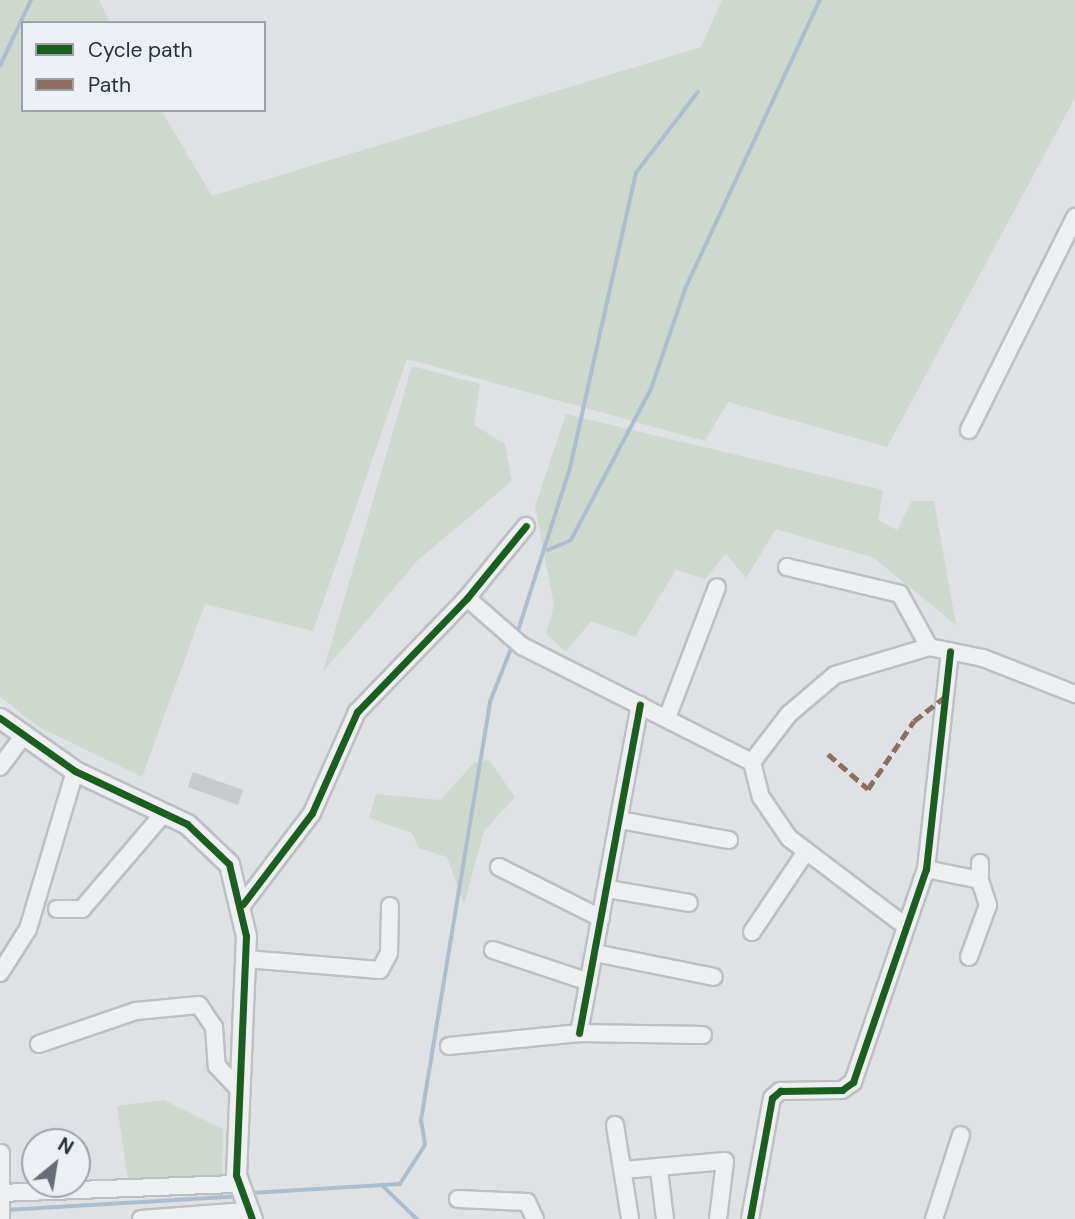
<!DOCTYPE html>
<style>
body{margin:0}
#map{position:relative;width:1075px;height:1219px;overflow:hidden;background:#dfe1e4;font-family:"DM Sans",sans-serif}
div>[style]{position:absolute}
.green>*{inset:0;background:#cfd8cf}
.stream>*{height:3.5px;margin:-1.75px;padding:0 1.75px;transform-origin:1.75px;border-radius:1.75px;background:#aebdce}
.building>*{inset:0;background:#c7c9cc}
.roads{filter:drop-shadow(2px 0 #bdbfc2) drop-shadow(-2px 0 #bdbfc2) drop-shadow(0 2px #bdbfc2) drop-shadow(0 -2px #bdbfc2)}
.minor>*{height:16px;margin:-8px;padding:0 8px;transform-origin:8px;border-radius:8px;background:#eeeff1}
.tertiary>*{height:19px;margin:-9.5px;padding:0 9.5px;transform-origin:9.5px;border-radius:9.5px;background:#eeeff1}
.quiet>*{height:5px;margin-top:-2.5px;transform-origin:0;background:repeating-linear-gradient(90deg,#8d6e63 0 10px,transparent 0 15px)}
.cycleway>*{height:7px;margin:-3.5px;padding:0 3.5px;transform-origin:3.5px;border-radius:3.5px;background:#1b5e20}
span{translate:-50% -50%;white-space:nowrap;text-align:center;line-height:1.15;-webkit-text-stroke:5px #eceff4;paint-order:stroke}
.legend{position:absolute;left:21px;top:21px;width:245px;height:91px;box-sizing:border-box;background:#eceff4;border:2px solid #9da2aa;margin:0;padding:9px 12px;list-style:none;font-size:21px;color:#272e3c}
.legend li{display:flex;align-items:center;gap:14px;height:35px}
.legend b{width:35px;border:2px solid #9da2aa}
.north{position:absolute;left:21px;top:1128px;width:70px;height:70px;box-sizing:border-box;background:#eceff4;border:2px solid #9da2aa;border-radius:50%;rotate:30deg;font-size:19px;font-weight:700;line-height:28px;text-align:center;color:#272e3c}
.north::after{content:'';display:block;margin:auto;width:24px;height:32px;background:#676d77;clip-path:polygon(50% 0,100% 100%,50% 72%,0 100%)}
</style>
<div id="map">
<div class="green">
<i style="clip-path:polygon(0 0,99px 0,110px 23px,23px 23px,23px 110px,161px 110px,212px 196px,701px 47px,722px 0,1075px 0,1075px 98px,887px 447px,728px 402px,705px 441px,407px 359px,313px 631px,205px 604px,142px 777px,37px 726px,0 697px)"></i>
<i style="clip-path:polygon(412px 366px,480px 384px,474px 425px,505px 444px,512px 481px,418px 560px,323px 672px)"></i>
<i style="clip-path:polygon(566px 414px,883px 490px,878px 520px,897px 530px,912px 501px,934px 501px,956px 625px,874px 558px,776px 529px,746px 578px,726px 554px,705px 579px,676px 570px,635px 637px,591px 621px,566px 652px,546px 634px,554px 605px,535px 506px)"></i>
<i style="clip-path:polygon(489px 760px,515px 797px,484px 831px,464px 904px,447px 857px,419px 848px,412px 833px,369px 818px,376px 794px,440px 800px,474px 763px)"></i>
<i style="clip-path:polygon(164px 1100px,223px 1129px,222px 1176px,128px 1179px,117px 1106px)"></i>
</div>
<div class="stream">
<i style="left:0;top:66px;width:73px;rotate:-64.8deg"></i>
<i style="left:548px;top:550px;width:25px;rotate:-23deg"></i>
<i style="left:571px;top:540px;width:171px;rotate:-62.1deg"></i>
<i style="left:651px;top:389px;width:108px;rotate:-71.1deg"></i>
<i style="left:686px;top:287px;width:317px;rotate:-65deg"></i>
<i style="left:517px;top:634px;width:174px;rotate:-72.3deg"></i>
<i style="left:570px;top:468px;width:302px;rotate:-77.4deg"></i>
<i style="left:636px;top:173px;width:102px;rotate:-52.6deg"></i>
<i style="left:384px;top:1187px;width:46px;rotate:44.1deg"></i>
<i style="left:249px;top:1193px;width:151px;rotate:-3.4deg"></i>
<i style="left:400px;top:1184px;width:46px;rotate:-57.3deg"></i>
<i style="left:425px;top:1145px;width:25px;rotate:-99deg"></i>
<i style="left:421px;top:1120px;width:424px;rotate:-80.6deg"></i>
<i style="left:490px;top:702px;width:62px;rotate:-68.4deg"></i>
<i style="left:6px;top:1210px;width:233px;rotate:-3.4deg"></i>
</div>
<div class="building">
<i style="clip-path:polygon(193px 772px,243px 790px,238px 805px,188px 787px)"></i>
</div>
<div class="roads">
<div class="minor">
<i style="left:969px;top:430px;width:238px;rotate:-63.5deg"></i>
<i style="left:787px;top:567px;width:116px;rotate:13.4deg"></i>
<i style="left:900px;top:594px;width:60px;rotate:61.3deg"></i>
<i style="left:467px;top:598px;width:73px;rotate:41.1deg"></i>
<i style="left:522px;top:646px;width:258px;rotate:26.8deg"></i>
<i style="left:667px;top:718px;width:140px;rotate:-69.1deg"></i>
<i style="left:752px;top:762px;width:61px;rotate:-52.4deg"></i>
<i style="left:789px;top:714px;width:60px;rotate:-40.3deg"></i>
<i style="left:835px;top:675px;width:98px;rotate:-16.6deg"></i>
<i style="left:929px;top:647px;width:55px;rotate:11.5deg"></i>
<i style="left:983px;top:658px;width:99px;rotate:21.4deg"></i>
<i style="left:752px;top:762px;width:36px;rotate:76deg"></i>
<i style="left:761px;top:797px;width:50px;rotate:55.7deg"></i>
<i style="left:789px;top:838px;width:144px;rotate:37.1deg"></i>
<i style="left:0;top:767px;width:35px;rotate:-53deg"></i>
<i style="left:620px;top:820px;width:111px;rotate:10.4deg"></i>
<i style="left:499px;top:867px;width:114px;rotate:26.6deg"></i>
<i style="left:926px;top:869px;width:55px;rotate:11.5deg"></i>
<i style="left:980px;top:880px;width:17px;rotate:-90deg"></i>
<i style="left:608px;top:889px;width:82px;rotate:9.8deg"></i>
<i style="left:243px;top:904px;width:114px;rotate:-52.8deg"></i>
<i style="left:312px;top:813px;width:111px;rotate:-66deg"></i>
<i style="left:357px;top:712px;width:158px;rotate:-46deg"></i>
<i style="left:467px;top:598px;width:93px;rotate:-50.7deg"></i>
<i style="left:57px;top:909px;width:25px"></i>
<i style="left:82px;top:909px;width:126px;rotate:-49.5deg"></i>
<i style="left:752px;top:932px;width:95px;rotate:-56.1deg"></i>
<i style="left:493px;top:950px;width:101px;rotate:18.4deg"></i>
<i style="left:595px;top:953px;width:121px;rotate:11.4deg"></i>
<i style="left:969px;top:957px;width:55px;rotate:-69.9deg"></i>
<i style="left:988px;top:905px;width:26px;rotate:-108deg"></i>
<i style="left:246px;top:959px;width:134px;rotate:4.7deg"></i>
<i style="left:380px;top:970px;width:19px;rotate:-62deg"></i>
<i style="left:389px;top:953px;width:47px;rotate:-88.8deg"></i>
<i style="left:0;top:973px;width:52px;rotate:-57.5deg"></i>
<i style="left:28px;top:929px;width:165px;rotate:-73.4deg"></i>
<i style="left:579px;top:1033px;width:334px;rotate:-79.5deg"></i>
<i style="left:39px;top:1044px;width:102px;rotate:-18.8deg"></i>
<i style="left:136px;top:1011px;width:63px;rotate:-5.4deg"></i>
<i style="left:199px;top:1005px;width:27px;rotate:56deg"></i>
<i style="left:214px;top:1027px;width:39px;rotate:86deg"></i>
<i style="left:217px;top:1066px;width:33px;rotate:47deg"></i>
<i style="left:449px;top:1046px;width:131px;rotate:-5.7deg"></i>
<i style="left:579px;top:1033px;width:124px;rotate:0.9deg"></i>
<i style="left:615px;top:1125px;width:95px;rotate:80.9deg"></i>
<i style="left:1px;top:1153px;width:66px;rotate:90deg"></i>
<i style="left:624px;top:1170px;width:101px;rotate:-5.1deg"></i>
<i style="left:725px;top:1161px;width:58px;rotate:96.9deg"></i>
<i style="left:659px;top:1170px;width:49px;rotate:83deg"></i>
<i style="left:0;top:1193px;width:237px;rotate:-2.2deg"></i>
<i style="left:458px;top:1199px;width:69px;rotate:2.5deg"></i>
<i style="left:527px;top:1202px;width:19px;rotate:65deg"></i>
<i style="left:141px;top:1219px;width:105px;rotate:-4.4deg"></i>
<i style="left:750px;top:1219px;width:123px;rotate:-79.7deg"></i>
<i style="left:772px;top:1098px;width:11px;rotate:-41deg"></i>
<i style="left:780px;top:1091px;width:62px;rotate:-0.9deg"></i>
<i style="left:842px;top:1090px;width:14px;rotate:-36deg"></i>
<i style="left:853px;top:1082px;width:225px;rotate:-71.1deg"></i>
<i style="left:926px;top:869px;width:219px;rotate:-83.7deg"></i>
<i style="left:934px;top:1219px;width:88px;rotate:-72.2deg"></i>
</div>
<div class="tertiary">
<i style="left:0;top:718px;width:92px;rotate:35.2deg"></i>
<i style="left:75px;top:771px;width:124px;rotate:25.3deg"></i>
<i style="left:187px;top:824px;width:58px;rotate:43.6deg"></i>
<i style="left:229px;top:864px;width:74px;rotate:76.7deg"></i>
<i style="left:246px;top:936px;width:239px;rotate:92.4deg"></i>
<i style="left:236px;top:1175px;width:47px;rotate:70deg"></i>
</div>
</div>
<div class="quiet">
<i style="left:828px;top:754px;width:53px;rotate:41.2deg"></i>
<i style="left:868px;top:789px;width:82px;rotate:-55.9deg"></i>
<i style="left:914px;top:721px;width:39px;rotate:-38deg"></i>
</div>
<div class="cycleway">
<i style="left:0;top:718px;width:92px;rotate:35.2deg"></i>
<i style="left:75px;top:771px;width:124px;rotate:25.3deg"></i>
<i style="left:187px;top:824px;width:58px;rotate:43.6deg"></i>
<i style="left:229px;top:864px;width:74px;rotate:76.7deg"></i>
<i style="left:246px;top:936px;width:239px;rotate:92.4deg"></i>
<i style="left:236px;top:1175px;width:47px;rotate:70deg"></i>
<i style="left:243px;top:904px;width:114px;rotate:-52.8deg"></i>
<i style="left:312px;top:813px;width:111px;rotate:-66deg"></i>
<i style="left:357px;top:712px;width:158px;rotate:-46deg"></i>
<i style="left:467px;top:598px;width:93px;rotate:-50.7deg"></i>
<i style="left:579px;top:1033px;width:334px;rotate:-79.5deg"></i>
<i style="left:750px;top:1219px;width:123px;rotate:-79.7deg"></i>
<i style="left:772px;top:1098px;width:11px;rotate:-41deg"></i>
<i style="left:780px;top:1091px;width:62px;rotate:-0.9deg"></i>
<i style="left:842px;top:1090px;width:14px;rotate:-36deg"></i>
<i style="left:853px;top:1082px;width:225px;rotate:-71.1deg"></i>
<i style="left:926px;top:869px;width:219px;rotate:-83.7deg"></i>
</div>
<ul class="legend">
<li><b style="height:9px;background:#1b5e20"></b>Cycle path</li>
<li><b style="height:9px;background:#8d6e63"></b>Path</li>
</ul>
<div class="north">N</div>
</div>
